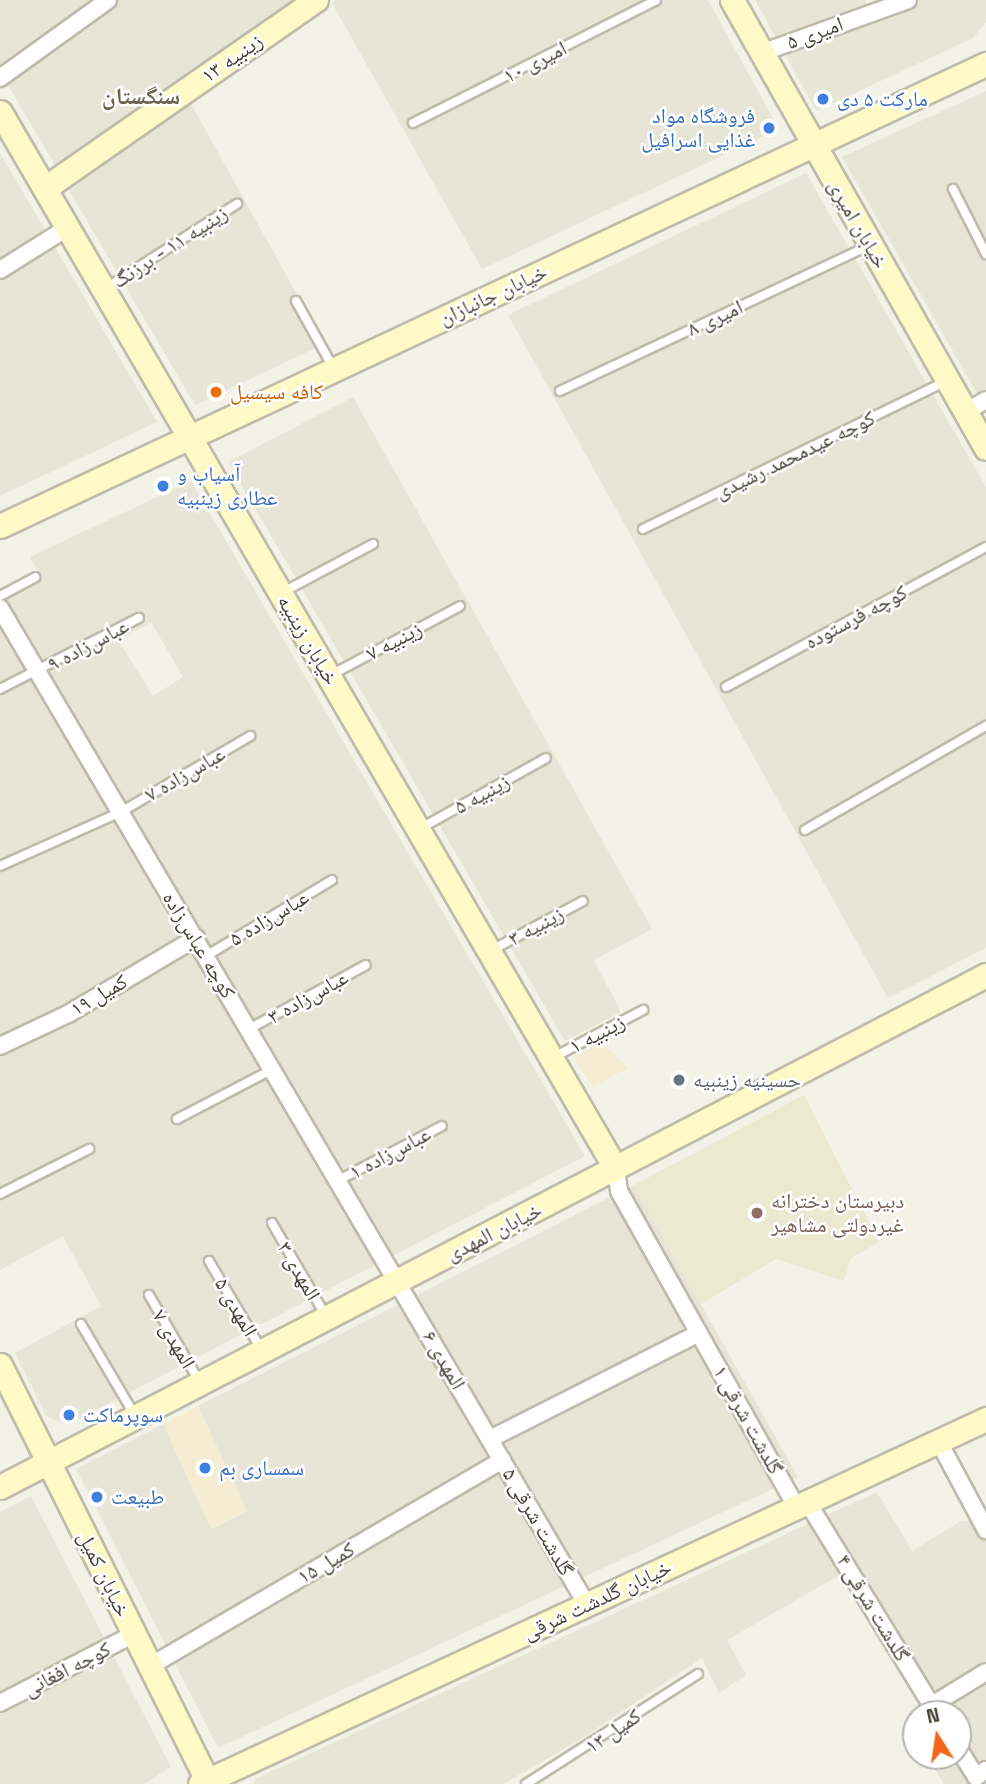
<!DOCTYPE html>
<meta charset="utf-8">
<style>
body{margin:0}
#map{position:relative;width:986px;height:1784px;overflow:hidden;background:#f3f2e7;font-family:"Space Grotesk","Noto Naskh Arabic",sans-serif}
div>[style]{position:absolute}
.residential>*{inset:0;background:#e7e5d5}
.commercial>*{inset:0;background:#f4edd3}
.education>*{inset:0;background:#ece9d1}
.roads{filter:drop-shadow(2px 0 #bebbaa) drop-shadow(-2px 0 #bebbaa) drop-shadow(0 2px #bebbaa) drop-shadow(0 -2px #bebbaa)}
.lane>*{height:8px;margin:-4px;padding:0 4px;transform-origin:4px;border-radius:4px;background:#fff}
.street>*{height:16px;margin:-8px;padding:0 8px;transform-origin:8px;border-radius:8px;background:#fff}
.secondary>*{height:23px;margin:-11.5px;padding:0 11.5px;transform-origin:11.5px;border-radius:11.5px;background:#fdfac7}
.dots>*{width:19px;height:19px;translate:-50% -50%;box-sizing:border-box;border:4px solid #fff;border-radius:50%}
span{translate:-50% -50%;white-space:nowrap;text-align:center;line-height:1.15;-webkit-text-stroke:5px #fff;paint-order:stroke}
.street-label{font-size:21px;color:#464336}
.shop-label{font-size:21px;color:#366cbe}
.left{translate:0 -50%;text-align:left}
.right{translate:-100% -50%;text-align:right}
.food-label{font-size:21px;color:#c56008}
.worship-label{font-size:21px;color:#5b616d}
.education-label{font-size:21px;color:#785e54}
.neighbourhood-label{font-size:23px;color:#69634e;font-weight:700}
.north{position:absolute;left:902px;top:1700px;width:70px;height:70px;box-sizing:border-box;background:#fff;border:2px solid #b5b4af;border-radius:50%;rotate:348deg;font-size:19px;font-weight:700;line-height:28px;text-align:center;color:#464336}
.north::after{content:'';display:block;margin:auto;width:24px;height:32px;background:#f4661d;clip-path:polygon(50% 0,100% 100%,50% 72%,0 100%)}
</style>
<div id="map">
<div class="residential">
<i style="clip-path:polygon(0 0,297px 0,56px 167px,0 71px)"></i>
<i style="clip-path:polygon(336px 0,708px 0,779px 129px,482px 269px,332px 3px)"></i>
<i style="clip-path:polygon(755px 0,864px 0,868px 6px,885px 0,986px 0,986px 22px,973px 38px,816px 111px)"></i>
<i style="clip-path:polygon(986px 91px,986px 409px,842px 157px)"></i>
<i style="clip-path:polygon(190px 102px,298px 296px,292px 300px,318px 347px,195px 405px,67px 187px)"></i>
<i style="clip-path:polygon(0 153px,157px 422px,0 496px)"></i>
<i style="clip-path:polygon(806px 173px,986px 487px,986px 948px,888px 998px,508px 315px)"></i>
<i style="clip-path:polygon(353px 397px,652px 929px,594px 960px,621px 1012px,565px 1041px,228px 462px)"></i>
<i style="clip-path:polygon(evenodd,191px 481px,585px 1156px,67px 1425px,46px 1416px,15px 1353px,101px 1306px,63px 1236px,0 1270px,0 603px,42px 579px,30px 557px,191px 481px,151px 622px,183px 677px,153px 696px,118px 640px,151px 622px)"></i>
<i style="clip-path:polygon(634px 1185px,798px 1477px,218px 1748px,76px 1469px,163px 1424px,212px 1529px,247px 1511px,198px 1406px)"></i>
<i style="clip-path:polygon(877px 1492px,912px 1551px,961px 1521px,986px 1522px,986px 1784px,944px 1784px,933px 1766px,955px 1757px,962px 1737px,958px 1714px,948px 1714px,857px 1565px,727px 1640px,746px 1675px,719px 1693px,702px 1658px,575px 1743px,503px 1784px,254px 1784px,255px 1779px)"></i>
<i style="clip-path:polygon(31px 1496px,171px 1767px,144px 1784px,0 1784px,0 1512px)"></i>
</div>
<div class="commercial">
<i style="clip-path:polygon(601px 1042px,628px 1068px,592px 1087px,574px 1057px)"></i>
<i style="clip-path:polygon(198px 1406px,247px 1511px,211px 1529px,163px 1424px)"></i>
</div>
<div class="education">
<i style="clip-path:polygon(804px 1095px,879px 1242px,851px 1258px,844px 1281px,776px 1259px,701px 1304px,634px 1185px)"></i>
</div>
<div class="roads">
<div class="lane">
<i style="left:413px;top:123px;width:272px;rotate:-26.8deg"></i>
<i style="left:953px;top:189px;width:73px;rotate:63.1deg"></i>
<i style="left:106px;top:288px;width:156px;rotate:-32.7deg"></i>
<i style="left:296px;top:301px;width:78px;rotate:60.8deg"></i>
<i style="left:560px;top:391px;width:343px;rotate:-25.2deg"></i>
<i style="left:643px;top:529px;width:336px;rotate:-26deg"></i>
<i style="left:283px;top:592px;width:102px;rotate:-28.1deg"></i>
<i style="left:0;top:596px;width:40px;rotate:-28deg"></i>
<i style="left:331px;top:675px;width:146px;rotate:-28.1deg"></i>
<i style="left:726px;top:687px;width:295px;rotate:-28.3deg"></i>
<i style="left:0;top:689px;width:156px;rotate:-27.1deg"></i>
<i style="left:421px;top:828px;width:143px;rotate:-29.2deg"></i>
<i style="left:805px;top:830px;width:209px;rotate:-29.9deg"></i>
<i style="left:0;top:866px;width:133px;rotate:-24.1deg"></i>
<i style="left:121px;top:812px;width:150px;rotate:-30.5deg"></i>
<i style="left:492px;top:950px;width:103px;rotate:-28.3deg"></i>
<i style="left:206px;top:956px;width:147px;rotate:-31.1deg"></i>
<i style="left:249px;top:1029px;width:133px;rotate:-28.7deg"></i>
<i style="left:554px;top:1057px;width:101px;rotate:-27.8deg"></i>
<i style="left:177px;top:1119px;width:108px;rotate:-27.5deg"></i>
<i style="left:339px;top:1180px;width:116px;rotate:-27.7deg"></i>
<i style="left:0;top:1194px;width:100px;rotate:-26.8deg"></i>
<i style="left:272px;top:1223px;width:108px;rotate:59.9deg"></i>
<i style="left:209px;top:1261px;width:102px;rotate:59.4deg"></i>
<i style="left:149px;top:1295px;width:99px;rotate:59.8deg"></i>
<i style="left:81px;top:1324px;width:104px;rotate:59.5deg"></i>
<i style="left:526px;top:1784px;width:204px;rotate:-32.6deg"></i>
</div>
<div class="street">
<i style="left:761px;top:53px;width:156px;rotate:-19.8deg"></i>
<i style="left:0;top:78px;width:133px;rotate:-35.8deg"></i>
<i style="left:0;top:270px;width:79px;rotate:-32.1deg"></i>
<i style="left:966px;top:412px;width:23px;rotate:-31deg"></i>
<i style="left:0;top:608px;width:1157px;rotate:59.51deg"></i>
<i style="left:0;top:1046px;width:75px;rotate:-25.2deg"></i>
<i style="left:68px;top:1014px;width:149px;rotate:-30.7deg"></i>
<i style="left:616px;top:1169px;width:22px;rotate:82deg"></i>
<i style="left:619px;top:1191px;width:364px;rotate:60.7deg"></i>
<i style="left:490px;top:1439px;width:234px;rotate:-26.9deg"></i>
<i style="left:939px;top:1442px;width:100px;rotate:61.9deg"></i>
<i style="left:808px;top:1503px;width:247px;rotate:58.6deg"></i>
<i style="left:150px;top:1666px;width:408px;rotate:-30.3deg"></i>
<i style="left:0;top:1703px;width:151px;rotate:-27.2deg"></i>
<i style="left:932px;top:1705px;width:63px;rotate:-31.4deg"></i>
<i style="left:958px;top:1748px;width:34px;rotate:58deg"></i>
<i style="left:976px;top:1777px;width:12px;rotate:-35deg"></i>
</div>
<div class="secondary">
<i style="left:732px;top:0;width:515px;rotate:60.45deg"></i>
<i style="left:0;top:112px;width:1223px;rotate:59.77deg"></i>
<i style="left:45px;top:188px;width:330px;rotate:-34.8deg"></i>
<i style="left:0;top:526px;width:1089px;rotate:-25.11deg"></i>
<i style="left:0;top:1365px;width:468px;rotate:63.5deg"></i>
<i style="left:0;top:1487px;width:1111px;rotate:-27.44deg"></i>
<i style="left:200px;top:1784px;width:867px;rotate:-24.91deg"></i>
</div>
</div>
<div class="dots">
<i style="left:823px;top:99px;background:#3f7fe0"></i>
<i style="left:769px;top:128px;background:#3f7fe0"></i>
<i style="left:216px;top:392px;background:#e8710a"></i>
<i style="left:163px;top:486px;background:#3f7fe0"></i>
<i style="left:679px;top:1080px;background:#6b7280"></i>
<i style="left:757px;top:1213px;background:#8d6e63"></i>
<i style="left:69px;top:1415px;background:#3f7fe0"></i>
<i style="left:205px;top:1468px;background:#3f7fe0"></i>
<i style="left:97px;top:1497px;background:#3f7fe0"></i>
</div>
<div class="street-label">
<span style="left:815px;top:33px;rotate:-20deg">امیری ۵</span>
<span style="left:232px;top:58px;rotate:-35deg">زینبیه ۱۳</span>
<span style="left:535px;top:62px;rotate:-27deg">امیری ۱۰</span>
<span style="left:858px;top:224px;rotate:60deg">خیابان امیری</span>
<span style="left:170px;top:247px;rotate:-33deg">زینبیه ۱۱ - برزنگ</span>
<span style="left:493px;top:295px;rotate:-25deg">خیابان جانبازان</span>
<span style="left:715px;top:318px;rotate:-25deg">امیری ۸</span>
<span style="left:795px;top:455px;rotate:-26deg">کوچه عیدمحمد رشیدی</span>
<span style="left:856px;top:617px;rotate:-28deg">کوچه فرستوده</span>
<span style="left:308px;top:640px;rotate:60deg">خیابان زینبیه</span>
<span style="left:394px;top:641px;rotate:-28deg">زینبیه ۷</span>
<span style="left:88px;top:645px;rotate:-28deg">عباس‌زاده ۹</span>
<span style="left:185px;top:774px;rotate:-30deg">عباس‌زاده ۷</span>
<span style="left:482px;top:794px;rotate:-29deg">زینبیه ۵</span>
<span style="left:269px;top:918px;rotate:-31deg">عباس‌زاده ۵</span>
<span style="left:536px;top:926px;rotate:-28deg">زینبیه ۳</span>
<span style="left:199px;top:945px;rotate:59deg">کوچه عباس‌زاده</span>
<span style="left:99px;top:995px;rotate:-30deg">کمیل ۱۹</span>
<span style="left:308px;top:997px;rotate:-29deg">عباس‌زاده ۳</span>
<span style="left:597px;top:1034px;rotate:-28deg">زینبیه ۱</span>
<span style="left:390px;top:1153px;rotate:-28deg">عباس‌زاده ۱</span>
<span style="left:494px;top:1232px;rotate:-27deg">خیابان المهدی</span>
<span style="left:299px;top:1271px;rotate:60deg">المهدی ۳</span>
<span style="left:236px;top:1307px;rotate:60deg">المهدی ۵</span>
<span style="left:174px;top:1339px;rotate:60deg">المهدی ۷</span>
<span style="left:444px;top:1360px;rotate:60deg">المهدی ۶</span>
<span style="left:748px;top:1420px;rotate:61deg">گلدشت شرقی ۱</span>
<span style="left:538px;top:1522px;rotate:60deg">گلدشت شرقی ۵</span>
<span style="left:326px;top:1563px;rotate:-30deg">کمیل ۱۵</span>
<span style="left:104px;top:1574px;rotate:64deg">خیابان کمیل</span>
<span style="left:597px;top:1600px;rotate:-25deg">خیابان گلدشت شرقی</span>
<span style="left:873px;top:1608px;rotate:59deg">گلدشت شرقی ۴</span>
<span style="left:67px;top:1669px;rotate:-27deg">کوچه افغانی</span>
<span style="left:613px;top:1731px;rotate:-34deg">کمیل ۱۳</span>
</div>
<div class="shop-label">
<span class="left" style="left:837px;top:99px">مارکت ۵ دی</span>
<span class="right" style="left:755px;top:128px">فروشگاه مواد<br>غذایی اسرافیل</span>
<span class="left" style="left:177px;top:486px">آسیاب و<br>عطاری زینبیه</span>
<span class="left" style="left:83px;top:1415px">سوپرماکت</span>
<span class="left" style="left:219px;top:1468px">سمساری بم</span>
<span class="left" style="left:111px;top:1497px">طبیعت</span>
</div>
<div class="food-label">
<span class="left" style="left:230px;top:392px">کافه سیسیل</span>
</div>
<div class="worship-label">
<span class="left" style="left:693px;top:1080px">حسینیه زینبیه</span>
</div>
<div class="education-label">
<span class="left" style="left:771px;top:1213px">دبیرستان دخترانه<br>غیردولتی مشاهیر</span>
</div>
<div class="neighbourhood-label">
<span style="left:141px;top:96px">سنگستان</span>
</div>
<div class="north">N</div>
</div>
